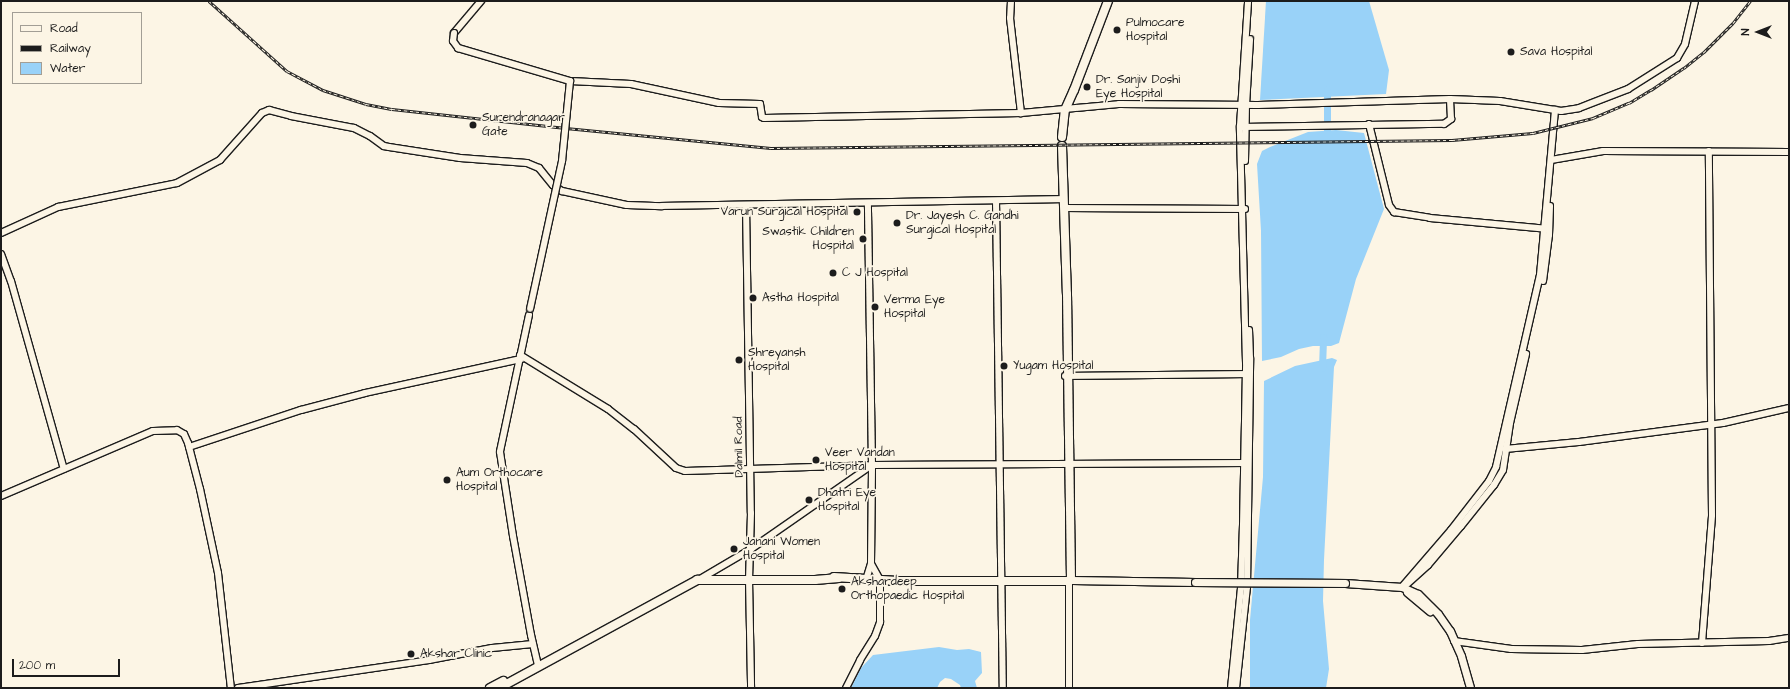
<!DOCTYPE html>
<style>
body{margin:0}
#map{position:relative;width:1790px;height:689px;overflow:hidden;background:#fcf5e5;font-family:"Architects Daughter",sans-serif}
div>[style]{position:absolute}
.water>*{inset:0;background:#99d2f8}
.river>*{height:7px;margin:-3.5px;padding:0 3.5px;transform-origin:3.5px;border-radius:3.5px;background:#99d2f8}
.roads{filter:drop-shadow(1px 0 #1c1c1c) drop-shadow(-1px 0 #1c1c1c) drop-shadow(0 1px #1c1c1c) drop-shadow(0 -1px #1c1c1c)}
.secondary>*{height:6px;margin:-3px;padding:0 3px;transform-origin:3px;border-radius:3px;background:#fcf5e5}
.primary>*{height:7px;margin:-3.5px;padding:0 3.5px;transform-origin:3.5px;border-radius:3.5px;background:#fcf5e5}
.highway>*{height:8px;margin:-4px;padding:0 4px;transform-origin:4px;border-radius:4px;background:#fcf5e5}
.rail>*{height:2.5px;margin-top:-1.25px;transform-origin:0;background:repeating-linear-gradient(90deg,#fcf5e5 0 3px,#1c1c1c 0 6px);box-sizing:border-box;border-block:1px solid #1c1c1c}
.bridges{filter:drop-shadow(1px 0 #1c1c1c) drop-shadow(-1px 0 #1c1c1c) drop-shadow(0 1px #1c1c1c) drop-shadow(0 -1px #1c1c1c)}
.secondary-bridge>*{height:6px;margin:-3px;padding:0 3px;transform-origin:3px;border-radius:3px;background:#fcf5e5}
.primary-bridge>*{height:7px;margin:-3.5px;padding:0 3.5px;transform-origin:3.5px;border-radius:3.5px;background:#fcf5e5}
.dots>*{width:11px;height:11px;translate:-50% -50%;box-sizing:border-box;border:2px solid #fcf5e5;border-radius:50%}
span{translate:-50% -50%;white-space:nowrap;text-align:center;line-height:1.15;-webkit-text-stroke:3.5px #fcf5e5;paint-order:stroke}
.poi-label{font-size:12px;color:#1c1c1c}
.left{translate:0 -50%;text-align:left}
.right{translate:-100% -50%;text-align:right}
.street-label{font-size:12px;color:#1c1c1c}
.frame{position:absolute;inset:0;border:2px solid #1c1c1c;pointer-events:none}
.legend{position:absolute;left:12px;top:12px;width:130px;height:72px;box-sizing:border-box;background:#fcf5e5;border:1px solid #a29e95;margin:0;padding:5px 7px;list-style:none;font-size:12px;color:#1c1c1c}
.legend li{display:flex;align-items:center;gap:8px;height:20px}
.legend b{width:20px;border:1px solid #a29e95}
.north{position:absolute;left:1738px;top:12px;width:40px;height:40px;-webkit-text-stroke:3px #fcf5e5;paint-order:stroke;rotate:270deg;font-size:11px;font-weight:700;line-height:16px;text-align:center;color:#1c1c1c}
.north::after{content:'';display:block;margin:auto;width:14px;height:18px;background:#1c1c1c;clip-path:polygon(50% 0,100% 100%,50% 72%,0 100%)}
.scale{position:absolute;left:12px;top:659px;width:108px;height:18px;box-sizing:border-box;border:2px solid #1c1c1c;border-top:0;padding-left:5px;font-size:12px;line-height:14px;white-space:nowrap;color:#1c1c1c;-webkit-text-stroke:3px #fcf5e5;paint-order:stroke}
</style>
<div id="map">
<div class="water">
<i style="clip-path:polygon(1266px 1px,1369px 1px,1389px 70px,1386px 94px,1260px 100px)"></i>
<i style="clip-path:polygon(1336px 130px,1364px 133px,1384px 209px,1356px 279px,1339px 343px,1331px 346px,1313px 346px,1299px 349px,1281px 357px,1262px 361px,1261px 231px,1257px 164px,1262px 151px,1270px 147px,1308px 132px)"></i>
<i style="clip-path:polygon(1332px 358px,1337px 360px,1334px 367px,1324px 560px,1323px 601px,1329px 669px,1326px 688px,1250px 688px,1250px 620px,1263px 477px,1264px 381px,1295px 366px)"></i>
<i style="clip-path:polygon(939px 647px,957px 650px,969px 649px,981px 652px,982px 673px,975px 681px,977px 688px,961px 688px,960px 685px,951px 679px,945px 678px,940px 682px,937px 688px,851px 688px,861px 668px,873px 655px)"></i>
</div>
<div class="river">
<i style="left:1327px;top:140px;width:51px;rotate:-90deg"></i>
<i style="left:1322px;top:368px;width:31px;rotate:-88deg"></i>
</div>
<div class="roads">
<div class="secondary">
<i style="left:1011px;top:1px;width:17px;rotate:93deg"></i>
<i style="left:1010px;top:18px;width:96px;rotate:83.4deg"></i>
<i style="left:454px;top:33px;width:42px;rotate:-49.8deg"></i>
<i style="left:570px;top:81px;width:61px;rotate:2.8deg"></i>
<i style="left:631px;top:84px;width:90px;rotate:12.2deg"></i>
<i style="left:719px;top:103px;width:41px;rotate:1.4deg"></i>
<i style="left:760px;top:104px;width:13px;rotate:81deg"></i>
<i style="left:762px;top:117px;width:2px;rotate:27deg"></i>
<i style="left:764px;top:118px;width:257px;rotate:-1.1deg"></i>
<i style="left:1021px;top:113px;width:98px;rotate:-5.2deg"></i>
<i style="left:1119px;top:104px;width:139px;rotate:0.4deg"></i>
<i style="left:1258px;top:105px;width:192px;rotate:-1.8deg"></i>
<i style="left:1450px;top:99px;width:50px;rotate:2.3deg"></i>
<i style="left:1500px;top:101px;width:62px;rotate:9.3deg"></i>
<i style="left:1561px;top:111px;width:18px;rotate:-9deg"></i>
<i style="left:1579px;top:108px;width:53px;rotate:-21.2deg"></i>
<i style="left:1628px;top:89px;width:58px;rotate:-32.3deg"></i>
<i style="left:1677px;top:58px;width:16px;rotate:-60deg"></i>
<i style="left:1685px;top:44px;width:44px;rotate:-76.9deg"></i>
<i style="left:1369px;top:124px;width:83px;rotate:76.1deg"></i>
<i style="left:1389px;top:205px;width:9px;rotate:54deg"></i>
<i style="left:1394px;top:212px;width:36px;rotate:9deg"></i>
<i style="left:1430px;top:218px;width:119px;rotate:5.3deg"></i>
<i style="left:1242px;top:127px;width:202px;rotate:-0.9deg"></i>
<i style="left:1444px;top:124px;width:9px;rotate:-36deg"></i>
<i style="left:1451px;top:119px;width:20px;rotate:-93deg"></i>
<i style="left:1551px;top:160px;width:53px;rotate:-9.8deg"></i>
<i style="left:1603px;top:151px;width:186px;rotate:0.3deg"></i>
<i style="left:1245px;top:161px;width:56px;rotate:-89deg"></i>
<i style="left:1246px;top:105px;width:66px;rotate:-86.5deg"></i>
<i style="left:996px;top:201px;width:487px;rotate:89.2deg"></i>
<i style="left:746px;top:205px;width:308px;rotate:89.1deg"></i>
<i style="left:751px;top:513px;width:66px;rotate:91.7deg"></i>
<i style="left:749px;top:579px;width:109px;rotate:88.9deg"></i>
<i style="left:1064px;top:208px;width:181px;rotate:0.3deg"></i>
<i style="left:1px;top:233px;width:63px;rotate:-24.5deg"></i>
<i style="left:58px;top:207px;width:121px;rotate:-11.4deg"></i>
<i style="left:177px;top:183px;width:49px;rotate:-28.1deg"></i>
<i style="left:220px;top:160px;width:63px;rotate:-48.2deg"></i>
<i style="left:262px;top:113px;width:8px;rotate:-23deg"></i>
<i style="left:269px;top:110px;width:23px;rotate:15deg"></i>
<i style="left:291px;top:116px;width:64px;rotate:10.8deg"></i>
<i style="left:354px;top:128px;width:18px;rotate:27deg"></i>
<i style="left:370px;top:136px;width:17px;rotate:36deg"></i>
<i style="left:384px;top:146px;width:5px;rotate:11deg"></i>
<i style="left:389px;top:147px;width:72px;rotate:8.8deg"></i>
<i style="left:460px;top:158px;width:67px;rotate:4.3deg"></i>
<i style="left:527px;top:163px;width:13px;rotate:23deg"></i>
<i style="left:539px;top:168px;width:22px;rotate:51deg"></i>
<i style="left:553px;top:185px;width:11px;rotate:34deg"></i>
<i style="left:562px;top:191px;width:66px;rotate:12.2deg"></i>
<i style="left:627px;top:205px;width:35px;rotate:2deg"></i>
<i style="left:662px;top:206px;width:402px;rotate:-1deg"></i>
<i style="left:1px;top:254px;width:29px;rotate:70deg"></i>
<i style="left:11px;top:281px;width:195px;rotate:74.3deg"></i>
<i style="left:1543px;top:281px;width:46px;rotate:-82.6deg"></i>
<i style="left:1549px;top:235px;width:29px;rotate:-88deg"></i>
<i style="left:529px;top:315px;width:140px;rotate:102deg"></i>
<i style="left:500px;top:452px;width:85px;rotate:81.2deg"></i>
<i style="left:513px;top:536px;width:101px;rotate:79.7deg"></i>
<i style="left:531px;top:635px;width:32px;rotate:77deg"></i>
<i style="left:520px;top:355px;width:103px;rotate:31.5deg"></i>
<i style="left:608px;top:409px;width:33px;rotate:38deg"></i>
<i style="left:634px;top:429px;width:57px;rotate:42.9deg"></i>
<i style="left:676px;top:468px;width:9px;rotate:18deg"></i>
<i style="left:685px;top:471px;width:187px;rotate:-1.8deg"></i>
<i style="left:872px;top:465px;width:376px;rotate:-0.3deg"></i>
<i style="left:1065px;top:376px;width:182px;rotate:-0.6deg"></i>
<i style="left:189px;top:447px;width:118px;rotate:-18.3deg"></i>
<i style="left:301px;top:410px;width:66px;rotate:-14.9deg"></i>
<i style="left:365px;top:393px;width:160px;rotate:-12.3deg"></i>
<i style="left:1505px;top:449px;width:74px;rotate:-5.4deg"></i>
<i style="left:1579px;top:442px;width:145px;rotate:-7.5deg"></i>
<i style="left:1723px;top:423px;width:68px;rotate:-12.8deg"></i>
<i style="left:1px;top:496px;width:165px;rotate:-23.2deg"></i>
<i style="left:153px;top:431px;width:24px;rotate:-2deg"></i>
<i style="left:177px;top:430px;width:8px;rotate:30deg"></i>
<i style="left:184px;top:434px;width:10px;rotate:66deg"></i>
<i style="left:188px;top:443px;width:48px;rotate:75.4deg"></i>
<i style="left:200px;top:489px;width:86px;rotate:77.9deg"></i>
<i style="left:218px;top:573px;width:116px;rotate:83.6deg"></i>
<i style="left:700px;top:579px;width:59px;rotate:-30.5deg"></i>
<i style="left:751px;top:549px;width:147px;rotate:-34.8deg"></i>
<i style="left:866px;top:580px;width:17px;rotate:-73deg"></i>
<i style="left:871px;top:564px;width:99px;rotate:-89.4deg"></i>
<i style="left:872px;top:465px;width:262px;rotate:-90.9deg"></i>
<i style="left:1407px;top:584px;width:28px;rotate:-42deg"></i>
<i style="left:1428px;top:565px;width:51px;rotate:-49.8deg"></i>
<i style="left:1461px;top:526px;width:53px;rotate:-51.2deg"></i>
<i style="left:1494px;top:485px;width:17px;rotate:-59deg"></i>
<i style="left:1503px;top:470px;width:48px;rotate:-81.5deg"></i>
<i style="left:1510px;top:423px;width:71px;rotate:-76.9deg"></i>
<i style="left:1402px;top:587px;width:75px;rotate:-49.3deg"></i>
<i style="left:1451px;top:530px;width:62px;rotate:-52.2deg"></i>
<i style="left:1489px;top:481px;width:16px;rotate:-63deg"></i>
<i style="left:1496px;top:467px;width:197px;rotate:-77.1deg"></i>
<i style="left:1540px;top:275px;width:166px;rotate:-84.8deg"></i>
<i style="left:1454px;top:641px;width:58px;rotate:8deg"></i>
<i style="left:1511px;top:649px;width:71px;rotate:0.8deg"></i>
<i style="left:1582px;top:650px;width:56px;rotate:-6.1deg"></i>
<i style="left:1638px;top:644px;width:131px;rotate:-1.3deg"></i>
<i style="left:1769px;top:641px;width:20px;rotate:-9deg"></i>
<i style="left:1702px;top:643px;width:128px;rotate:-85.5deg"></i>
<i style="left:1712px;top:515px;width:364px;rotate:-90.5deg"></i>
<i style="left:238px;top:688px;width:193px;rotate:-8.3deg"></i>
<i style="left:429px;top:660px;width:64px;rotate:-10.8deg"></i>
<i style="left:492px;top:648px;width:41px;rotate:-5.6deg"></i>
<i style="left:846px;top:688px;width:31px;rotate:-63deg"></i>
<i style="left:860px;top:660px;width:28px;rotate:-58deg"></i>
<i style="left:875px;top:636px;width:15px;rotate:-70deg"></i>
<i style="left:880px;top:622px;width:42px;rotate:-90deg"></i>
<i style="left:880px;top:580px;width:18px;rotate:-119deg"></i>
<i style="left:1069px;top:688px;width:105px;rotate:-90deg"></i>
<i style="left:1231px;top:688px;width:100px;rotate:-84.3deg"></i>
<i style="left:1241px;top:588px;width:63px;rotate:-88.2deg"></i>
<i style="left:1243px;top:525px;width:162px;rotate:-88.9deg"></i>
<i style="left:1246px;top:363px;width:237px;rotate:-91.5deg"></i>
<i style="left:1240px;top:126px;width:125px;rotate:-86.3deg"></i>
<i style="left:1236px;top:688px;width:102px;rotate:-83.8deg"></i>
<i style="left:1247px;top:587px;width:229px;rotate:-89.2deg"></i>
<i style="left:1250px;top:358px;width:28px;rotate:-92deg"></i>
</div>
<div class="primary">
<i style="left:1072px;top:580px;width:123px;rotate:0.9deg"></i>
<i style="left:1345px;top:583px;width:57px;rotate:4deg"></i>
<i style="left:1402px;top:587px;width:17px;rotate:24deg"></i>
<i style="left:1418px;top:594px;width:28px;rotate:45deg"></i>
<i style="left:1438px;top:614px;width:21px;rotate:55deg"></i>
<i style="left:1450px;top:631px;width:27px;rotate:66deg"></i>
<i style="left:1461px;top:656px;width:33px;rotate:74deg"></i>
<i style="left:1407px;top:592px;width:30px;rotate:40deg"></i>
</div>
<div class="highway">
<i style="left:1062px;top:137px;width:27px;rotate:-84deg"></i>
<i style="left:1065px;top:110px;width:22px;rotate:-66deg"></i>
<i style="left:1074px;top:90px;width:95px;rotate:-69.1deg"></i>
<i style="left:1062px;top:146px;width:148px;rotate:88.1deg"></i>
<i style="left:1067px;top:294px;width:284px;rotate:89.2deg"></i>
<i style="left:834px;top:577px;width:64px;rotate:3.6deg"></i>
<i style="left:898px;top:581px;width:169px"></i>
<i style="left:490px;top:688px;width:15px;rotate:-28deg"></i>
<i style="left:499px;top:688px;width:226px;rotate:-28.6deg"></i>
<i style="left:697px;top:580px;width:118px"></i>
<i style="left:815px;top:580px;width:24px;rotate:-5deg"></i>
</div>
</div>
<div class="rail">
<i style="left:209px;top:1px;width:105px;rotate:41.9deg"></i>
<i style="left:287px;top:71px;width:41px;rotate:27.8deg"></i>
<i style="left:323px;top:90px;width:45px;rotate:18deg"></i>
<i style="left:366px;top:104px;width:26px;rotate:11deg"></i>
<i style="left:392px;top:109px;width:175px;rotate:6.2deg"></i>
<i style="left:566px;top:128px;width:206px;rotate:5.6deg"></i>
<i style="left:771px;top:148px;width:681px;rotate:-0.67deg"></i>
<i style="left:1452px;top:140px;width:81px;rotate:-4.9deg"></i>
<i style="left:1533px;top:133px;width:62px;rotate:-14deg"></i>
<i style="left:1593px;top:118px;width:39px;rotate:-23deg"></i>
<i style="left:1629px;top:103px;width:26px;rotate:-31deg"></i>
<i style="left:1651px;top:90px;width:40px;rotate:-34deg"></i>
<i style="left:1684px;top:68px;width:26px;rotate:-39deg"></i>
<i style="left:1704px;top:52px;width:41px;rotate:-45deg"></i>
<i style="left:1733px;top:23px;width:28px;rotate:-52deg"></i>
</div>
<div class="bridges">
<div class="secondary-bridge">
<i style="left:454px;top:33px;width:8px;rotate:97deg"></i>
<i style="left:453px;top:41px;width:9px;rotate:54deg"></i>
<i style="left:458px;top:48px;width:117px;rotate:16.4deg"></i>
<i style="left:570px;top:81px;width:80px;rotate:95.7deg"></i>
<i style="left:562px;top:161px;width:151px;rotate:102.2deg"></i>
</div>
<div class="primary-bridge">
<i style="left:1195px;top:582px;width:150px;rotate:0.4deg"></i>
</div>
</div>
<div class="dots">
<i style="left:1117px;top:30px;background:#1c1c1c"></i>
<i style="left:1511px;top:52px;background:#1c1c1c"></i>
<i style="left:1087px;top:87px;background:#1c1c1c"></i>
<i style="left:473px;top:125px;background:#1c1c1c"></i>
<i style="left:857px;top:212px;background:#1c1c1c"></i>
<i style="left:897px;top:223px;background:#1c1c1c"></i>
<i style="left:863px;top:239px;background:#1c1c1c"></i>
<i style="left:833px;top:273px;background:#1c1c1c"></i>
<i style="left:753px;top:298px;background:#1c1c1c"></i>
<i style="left:875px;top:307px;background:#1c1c1c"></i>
<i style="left:739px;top:360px;background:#1c1c1c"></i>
<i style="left:1004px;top:366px;background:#1c1c1c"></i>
<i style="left:816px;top:460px;background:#1c1c1c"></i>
<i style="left:447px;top:480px;background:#1c1c1c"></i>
<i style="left:809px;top:500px;background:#1c1c1c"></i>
<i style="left:734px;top:549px;background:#1c1c1c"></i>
<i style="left:842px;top:589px;background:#1c1c1c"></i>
<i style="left:411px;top:654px;background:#1c1c1c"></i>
</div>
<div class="poi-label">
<span class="left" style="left:1126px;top:30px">Pulmocare<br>Hospital</span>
<span class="left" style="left:1520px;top:52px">Sava Hospital</span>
<span class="left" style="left:1096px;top:87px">Dr. Sanjiv Doshi<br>Eye Hospital</span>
<span class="left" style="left:482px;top:125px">Surendranagar<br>Gate</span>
<span class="right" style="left:848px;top:212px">Varun Surgical Hospital</span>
<span class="left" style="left:906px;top:223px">Dr. Jayesh C. Gandhi<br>Surgical Hospital</span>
<span class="right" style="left:854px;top:239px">Swastik Children<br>Hospital</span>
<span class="left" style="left:842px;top:273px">C J Hospital</span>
<span class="left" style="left:762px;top:298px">Astha Hospital</span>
<span class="left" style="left:884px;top:307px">Verma Eye<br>Hospital</span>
<span class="left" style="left:748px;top:360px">Shreyansh<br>Hospital</span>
<span class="left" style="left:1013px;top:366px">Yugam Hospital</span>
<span class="left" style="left:825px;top:460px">Veer Vandan<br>Hospital</span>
<span class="left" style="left:456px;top:480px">Aum Orthocare<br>Hospital</span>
<span class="left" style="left:818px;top:500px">Dhatri Eye<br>Hospital</span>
<span class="left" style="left:743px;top:549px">Janani Women<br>Hospital</span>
<span class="left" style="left:851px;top:589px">Akshardeep<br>Orthopaedic Hospital</span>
<span class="left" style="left:420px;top:654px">Akshar Clinic</span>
</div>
<div class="street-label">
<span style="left:739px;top:447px;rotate:-91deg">Dalmil Road</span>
</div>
<div class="frame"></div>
<ul class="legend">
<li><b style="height:5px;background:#fcf5e5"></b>Road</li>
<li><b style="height:5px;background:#1c1c1c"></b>Railway</li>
<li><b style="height:11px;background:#99d2f8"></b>Water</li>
</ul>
<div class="north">N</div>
<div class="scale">200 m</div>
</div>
